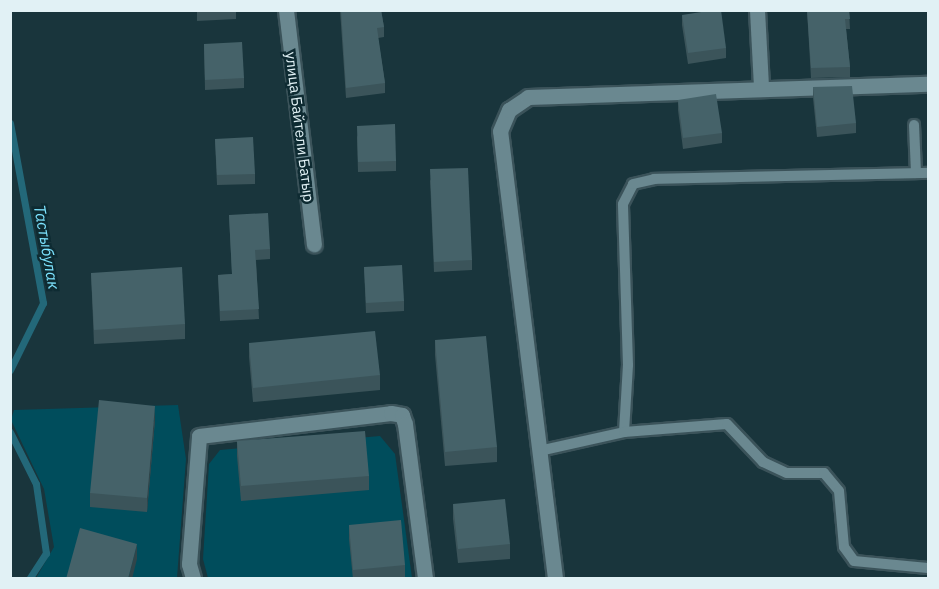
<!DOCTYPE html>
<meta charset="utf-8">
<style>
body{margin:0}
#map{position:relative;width:939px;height:589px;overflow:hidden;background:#19353c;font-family:"IBM Plex Sans",sans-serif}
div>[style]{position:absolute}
.green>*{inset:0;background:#004d5c}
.stream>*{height:7px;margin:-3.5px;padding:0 3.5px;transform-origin:3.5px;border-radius:3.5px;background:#236879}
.roads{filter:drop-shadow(2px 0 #3b535a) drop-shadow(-2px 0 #3b535a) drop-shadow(0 2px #3b535a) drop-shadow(0 -2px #3b535a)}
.service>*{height:10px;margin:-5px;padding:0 5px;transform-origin:5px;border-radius:5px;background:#6a8890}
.minor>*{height:15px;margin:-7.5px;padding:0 7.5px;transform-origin:7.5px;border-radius:7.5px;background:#6a8890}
.wall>*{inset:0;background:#3b545a}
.shaded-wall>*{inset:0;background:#30454a}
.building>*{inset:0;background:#456269}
span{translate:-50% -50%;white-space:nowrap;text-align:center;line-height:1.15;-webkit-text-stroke:5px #0e2b32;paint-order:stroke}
.street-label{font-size:15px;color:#e1f1f5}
.water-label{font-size:16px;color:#7de3fe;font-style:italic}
.frame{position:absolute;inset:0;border:12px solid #e1f1f5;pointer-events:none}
</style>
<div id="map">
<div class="green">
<i style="clip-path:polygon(178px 405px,186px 459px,177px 578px,36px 578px,54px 547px,44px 489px,11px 420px,14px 410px)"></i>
<i style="clip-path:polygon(380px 436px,395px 454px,412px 578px,208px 578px,203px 559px,209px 464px,220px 450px)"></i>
</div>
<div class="stream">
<i style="left:10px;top:123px;width:183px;rotate:79.6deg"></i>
<i style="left:43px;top:303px;width:75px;rotate:116.2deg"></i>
<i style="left:10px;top:432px;width:58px;rotate:63.4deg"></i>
<i style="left:36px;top:484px;width:70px;rotate:81.8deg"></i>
<i style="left:46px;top:553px;width:30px;rotate:123deg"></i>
</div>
<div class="roads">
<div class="service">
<i style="left:914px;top:125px;width:48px;rotate:87.6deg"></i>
<i style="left:624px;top:432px;width:67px;rotate:-86.6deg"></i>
<i style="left:628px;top:365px;width:161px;rotate:-91.8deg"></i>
<i style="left:623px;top:204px;width:22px;rotate:-63deg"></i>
<i style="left:633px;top:184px;width:22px;rotate:-13deg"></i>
<i style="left:654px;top:179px;width:274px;rotate:-1.3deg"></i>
<i style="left:539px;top:451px;width:87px;rotate:-12.6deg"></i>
<i style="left:624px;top:432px;width:103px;rotate:-4.4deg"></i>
<i style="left:727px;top:424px;width:52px;rotate:46.5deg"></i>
<i style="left:763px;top:462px;width:26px;rotate:25deg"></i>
<i style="left:787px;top:473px;width:37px"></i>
<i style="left:824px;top:473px;width:23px;rotate:50deg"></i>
<i style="left:839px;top:491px;width:56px;rotate:84.9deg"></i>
<i style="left:844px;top:547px;width:17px;rotate:54deg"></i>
<i style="left:854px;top:561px;width:74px;rotate:5.4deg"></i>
</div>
<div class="minor">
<i style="left:286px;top:10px;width:236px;rotate:83.2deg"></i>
<i style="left:757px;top:10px;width:76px;rotate:87deg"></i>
<i style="left:193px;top:578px;width:15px;rotate:-106deg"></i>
<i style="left:189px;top:564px;width:128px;rotate:-85.5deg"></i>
<i style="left:199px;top:436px;width:193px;rotate:-6.8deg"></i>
<i style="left:391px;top:413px;width:11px;rotate:10deg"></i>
<i style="left:402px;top:415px;width:9px;rotate:72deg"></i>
<i style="left:405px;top:424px;width:155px;rotate:82.6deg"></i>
<i style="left:555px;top:578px;width:450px;rotate:-97deg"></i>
<i style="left:500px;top:131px;width:23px;rotate:-67deg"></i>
<i style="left:509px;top:110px;width:23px;rotate:-34deg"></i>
<i style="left:528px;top:97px;width:400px;rotate:-1.9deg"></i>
</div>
</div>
<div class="wall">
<i style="clip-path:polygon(197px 10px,236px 10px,236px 19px,197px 21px)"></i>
<i style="clip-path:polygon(340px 10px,381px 10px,384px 27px,384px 37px,378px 38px,385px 83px,385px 93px,346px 98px)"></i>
<i style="clip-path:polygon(807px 10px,849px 10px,850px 29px,846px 29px,850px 67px,850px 77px,811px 78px)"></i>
<i style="clip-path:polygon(682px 15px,726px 48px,726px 58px,688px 64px,682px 25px)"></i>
<i style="clip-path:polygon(204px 44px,244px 78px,244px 88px,205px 90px)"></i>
<i style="clip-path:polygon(813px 87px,856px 123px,856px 133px,817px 137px,813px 98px)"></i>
<i style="clip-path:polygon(678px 100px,722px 133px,722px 143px,683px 149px,678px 110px)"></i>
<i style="clip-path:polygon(357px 136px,396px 161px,396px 171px,358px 172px)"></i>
<i style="clip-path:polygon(215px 139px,255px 174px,255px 184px,217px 185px)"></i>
<i style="clip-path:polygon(430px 179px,472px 260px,472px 270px,434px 272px)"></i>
<i style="clip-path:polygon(229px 215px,270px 249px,270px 259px,256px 260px,259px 319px,220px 321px,218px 275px,232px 274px)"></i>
<i style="clip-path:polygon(364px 267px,404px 301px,404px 311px,366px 313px)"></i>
<i style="clip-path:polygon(91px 273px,185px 324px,185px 339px,94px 344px)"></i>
<i style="clip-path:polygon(435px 340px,497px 447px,497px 462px,445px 466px,435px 355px)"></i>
<i style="clip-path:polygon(249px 343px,380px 375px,380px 390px,253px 402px,249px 357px)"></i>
<i style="clip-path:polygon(155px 420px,147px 512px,90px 507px,90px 493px)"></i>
<i style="clip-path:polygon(237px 441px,369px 476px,369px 490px,241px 501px,237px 456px)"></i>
<i style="clip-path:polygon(453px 504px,510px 544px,510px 559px,458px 563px,453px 519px)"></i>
<i style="clip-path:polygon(349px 525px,405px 565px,405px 579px,353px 579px,349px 539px)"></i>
</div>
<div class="shaded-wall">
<i style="clip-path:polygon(155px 406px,155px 420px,147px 512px,147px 498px)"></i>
<i style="clip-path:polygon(137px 544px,137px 559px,132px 579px,128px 579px)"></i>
</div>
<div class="building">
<i style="clip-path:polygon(341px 10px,381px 10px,384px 27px,377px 28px,385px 83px,346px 88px)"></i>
<i style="clip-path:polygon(714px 10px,721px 10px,726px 48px,688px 53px,682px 15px)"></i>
<i style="clip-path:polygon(807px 10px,849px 10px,850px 19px,845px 19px,850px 67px,811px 68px)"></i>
<i style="clip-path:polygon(242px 42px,244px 78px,205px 80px,204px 44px)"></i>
<i style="clip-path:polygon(852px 86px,856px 123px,817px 127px,813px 87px)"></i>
<i style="clip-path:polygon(716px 94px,722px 133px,683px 138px,678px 100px)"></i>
<i style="clip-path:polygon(395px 124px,396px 161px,358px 162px,357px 126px)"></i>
<i style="clip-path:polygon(253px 137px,255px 174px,217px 175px,215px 139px)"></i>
<i style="clip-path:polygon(468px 168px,472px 260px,434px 262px,430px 169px)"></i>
<i style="clip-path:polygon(268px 213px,270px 249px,255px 250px,259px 309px,220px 311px,218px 275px,232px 274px,229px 215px)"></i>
<i style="clip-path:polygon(402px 265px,404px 301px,366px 303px,364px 267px)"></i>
<i style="clip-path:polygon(182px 267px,185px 324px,94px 330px,91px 273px)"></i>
<i style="clip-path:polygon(375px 331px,380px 375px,253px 388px,249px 343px)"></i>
<i style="clip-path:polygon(486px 336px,497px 447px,445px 452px,435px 340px)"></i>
<i style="clip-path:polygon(99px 400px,155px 406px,147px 498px,90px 493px)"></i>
<i style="clip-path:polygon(365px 431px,369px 476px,241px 486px,237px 441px)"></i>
<i style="clip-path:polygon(505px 499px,510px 544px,458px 549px,453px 504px)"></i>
<i style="clip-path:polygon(401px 520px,405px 565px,353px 570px,349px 525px)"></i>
<i style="clip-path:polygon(80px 528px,137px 544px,128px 579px,66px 579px)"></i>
</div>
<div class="street-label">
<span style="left:300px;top:127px;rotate:83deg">улица Байтели Батыр</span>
</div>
<div class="water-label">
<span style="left:47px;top:247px;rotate:80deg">Тастыбулак</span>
</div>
<div class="frame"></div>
</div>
